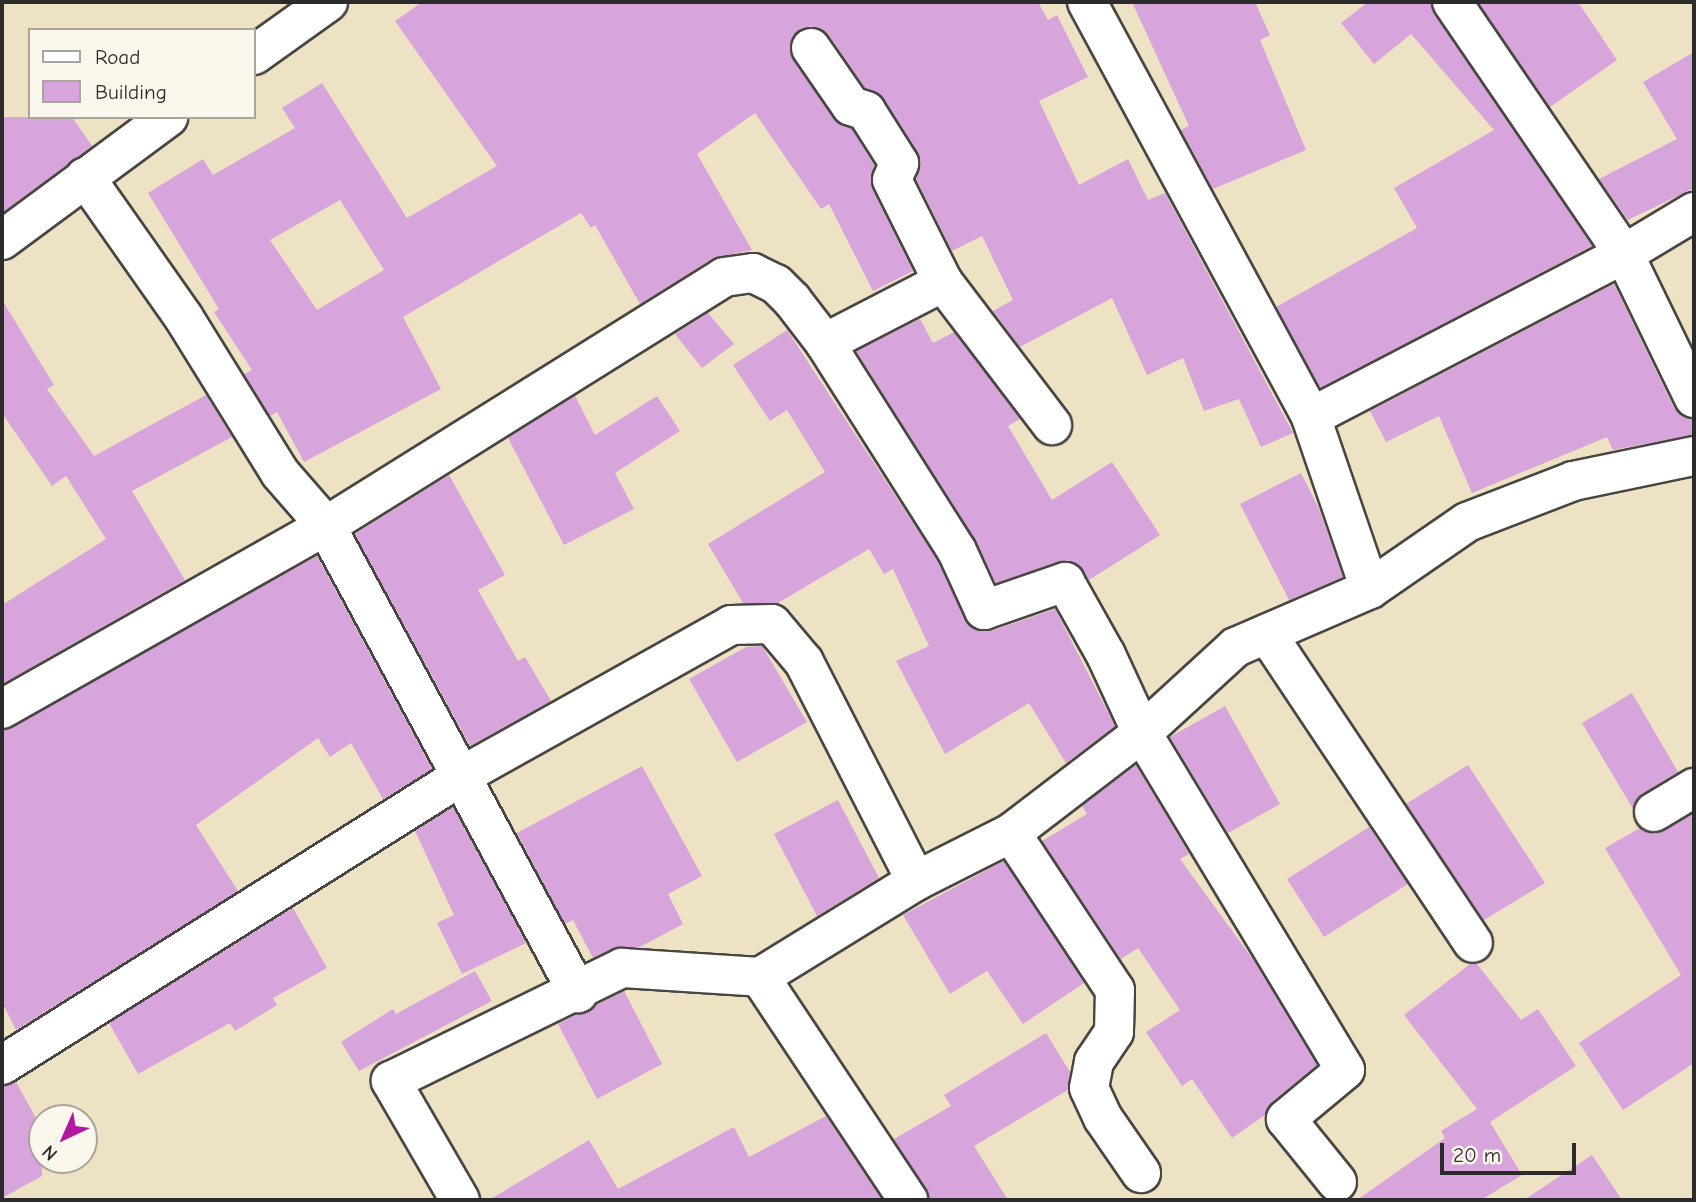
<!DOCTYPE html>
<style>
body{margin:0}
#map{position:relative;width:1696px;height:1202px;overflow:hidden;background:#ede2c3;font-family:"Comic Neue",sans-serif}
div>[style]{position:absolute}
.building>*{inset:0;background:#d7a5dc}
.roads{filter:drop-shadow(2px 0 #484642) drop-shadow(-2px 0 #484642) drop-shadow(0 2px #484642) drop-shadow(0 -2px #484642)}
.street>*{height:38px;margin:-19px;padding:0 19px;transform-origin:19px;border-radius:19px;background:#fff}
span{translate:-50% -50%;white-space:nowrap;text-align:center;line-height:1.15;-webkit-text-stroke:5px #fbf7ec;paint-order:stroke}
.frame{position:absolute;inset:0;border:4px solid #2b2b2b;pointer-events:none}
.legend{position:absolute;left:28px;top:28px;width:228px;height:91px;box-sizing:border-box;background:#fbf7ec;border:2px solid #a8a59f;margin:0;padding:9px 12px;list-style:none;font-size:21px;color:#2b2b2b}
.legend li{display:flex;align-items:center;gap:14px;height:35px}
.legend b{width:35px;border:2px solid #a8a59f}
.north{position:absolute;left:28px;top:1104px;width:70px;height:70px;box-sizing:border-box;background:#fbf7ec;border:2px solid #a8a59f;border-radius:50%;rotate:224deg;font-size:19px;font-weight:700;line-height:28px;text-align:center;color:#2b2b2b}
.north::after{content:'';display:block;margin:auto;width:24px;height:32px;background:#b5179e;clip-path:polygon(50% 0,100% 100%,50% 72%,0 100%)}
.scale{position:absolute;left:1440px;top:1143px;width:136px;height:32px;box-sizing:border-box;border:4px solid #2b2b2b;border-top:0;padding-left:9px;font-size:21px;line-height:24px;white-space:nowrap;color:#2b2b2b;-webkit-text-stroke:5px #fbf7ec;paint-order:stroke}
</style>
<div id="map">
<div class="building">
<i style="clip-path:polygon(evenodd,422px 2px,1038px 2px,1048px 20px,1057px 15px,1088px 77px,1039px 101px,1079px 185px,1128px 159px,1148px 200px,1165px 193px,1293px 433px,1261px 447px,1239px 399px,1204px 411px,1183px 358px,1147px 375px,1112px 298px,1020px 347px,993px 311px,1013px 300px,982px 236px,952px 251px,916px 179px,921px 162px,917px 151px,884px 99px,865px 88px,829px 35px,810px 26px,792px 38px,793px 60px,833px 118px,852px 129px,874px 165px,872px 189px,913px 271px,873px 291px,829px 204px,821px 209px,755px 113px,697px 154px,752px 250px,713px 258px,640px 304px,595px 225px,591px 228px,581px 213px,403px 317px,441px 389px,304px 462px,277px 412px,270px 416px,244px 374px,252px 370px,214px 312px,219px 309px,148px 193px,203px 159px,213px 175px,295px 128px,282px 108px,322px 83px,407px 218px,497px 166px,395px 21px,422px 2px,340px 200px,384px 270px,317px 310px,270px 240px,340px 200px)"></i>
<i style="clip-path:polygon(1132px 2px,1255px 2px,1270px 35px,1260px 40px,1306px 150px,1213px 189px,1181px 130px,1189px 126px)"></i>
<i style="clip-path:polygon(1368px 2px,1430px 2px,1434px 14px,1592px 246px,1320px 388px,1276px 307px,1417px 228px,1394px 188px,1494px 130px,1411px 34px,1374px 64px,1341px 23px)"></i>
<i style="clip-path:polygon(1478px 2px,1578px 2px,1617px 60px,1550px 107px)"></i>
<i style="clip-path:polygon(1694px 52px,1694px 188px,1628px 220px,1599px 179px,1677px 139px,1643px 82px)"></i>
<i style="clip-path:polygon(2px 117px,72px 117px,92px 146px,2px 213px)"></i>
<i style="clip-path:polygon(1614px 284px,1674px 408px,1694px 420px,1694px 435px,1613px 450px,1607px 437px,1472px 493px,1439px 416px,1386px 442px,1370px 411px)"></i>
<i style="clip-path:polygon(2px 300px,54px 385px,47px 389px,94px 456px,206px 395px,232px 437px,132px 491px,185px 580px,2px 684px,2px 605px,106px 539px,66px 476px,52px 486px,2px 413px)"></i>
<i style="clip-path:polygon(708px 313px,734px 344px,702px 368px,675px 334px)"></i>
<i style="clip-path:polygon(920px 319px,933px 343px,954px 332px,1020px 419px,1008px 426px,1052px 500px,1112px 462px,1160px 535px,1089px 580px,1078px 564px,1067px 560px,996px 583px,975px 539px,856px 351px)"></i>
<i style="clip-path:polygon(787px 330px,938px 561px,970px 627px,991px 631px,1055px 609px,1115px 726px,1066px 763px,1029px 703px,945px 754px,896px 661px,929px 646px,893px 569px,884px 574px,869px 549px,778px 603px,743px 603px,708px 544px,825px 472px,787px 410px,770px 421px,733px 365px)"></i>
<i style="clip-path:polygon(575px 396px,595px 435px,657px 396px,680px 431px,615px 473px,634px 509px,564px 545px,508px 438px)"></i>
<i style="clip-path:polygon(1301px 473px,1319px 509px,1343px 577px,1289px 600px,1240px 504px)"></i>
<i style="clip-path:polygon(449px 475px,505px 575px,478px 590px,518px 661px,525px 657px,551px 701px,470px 746px,355px 534px)"></i>
<i style="clip-path:polygon(317px 556px,432px 769px,383px 799px,351px 743px,330px 757px,318px 738px,196px 825px,238px 891px,16px 1030px,2px 1002px,2px 731px)"></i>
<i style="clip-path:polygon(762px 646px,807px 722px,737px 762px,689px 679px,746px 647px)"></i>
<i style="clip-path:polygon(1632px 693px,1678px 772px,1642px 794px,1633px 809px,1582px 723px)"></i>
<i style="clip-path:polygon(1225px 706px,1280px 804px,1228px 833px,1170px 737px)"></i>
<i style="clip-path:polygon(1136px 765px,1189px 854px,1180px 859px,1254px 961px,1317px 1065px,1272px 1102px,1265px 1115px,1232px 1138px,1192px 1079px,1182px 1086px,1146px 1032px,1180px 1010px,1138px 948px,1121px 959px,1042px 841px,1087px 814px,1082px 806px)"></i>
<i style="clip-path:polygon(1468px 765px,1545px 883px,1484px 920px,1406px 804px)"></i>
<i style="clip-path:polygon(642px 766px,702px 876px,668px 894px,683px 924px,640px 947px,613px 948px,593px 958px,573px 920px,565px 924px,517px 833px)"></i>
<i style="clip-path:polygon(838px 800px,879px 878px,817px 916px,774px 834px)"></i>
<i style="clip-path:polygon(453px 807px,526px 943px,462px 974px,437px 923px,454px 915px,415px 831px)"></i>
<i style="clip-path:polygon(1694px 813px,1694px 1063px,1623px 1110px,1579px 1043px,1681px 975px,1605px 848px,1640px 828px,1655px 834px)"></i>
<i style="clip-path:polygon(1369px 827px,1408px 884px,1324px 937px,1287px 879px)"></i>
<i style="clip-path:polygon(1004px 861px,1084px 983px,1023px 1024px,987px 971px,950px 994px,903px 915px)"></i>
<i style="clip-path:polygon(293px 908px,327px 968px,273px 998px,277px 1005px,235px 1031px,230px 1023px,138px 1074px,109px 1023px)"></i>
<i style="clip-path:polygon(1470px 964px,1477px 964px,1521px 1020px,1538px 1009px,1576px 1066px,1490px 1122px,1522px 1175px,1481px 1200px,1357px 1200px,1445px 1138px,1441px 1131px,1477px 1109px,1404px 1015px)"></i>
<i style="clip-path:polygon(475px 971px,492px 1001px,359px 1071px,341px 1042px,393px 1009px,396px 1014px)"></i>
<i style="clip-path:polygon(624px 991px,662px 1064px,597px 1099px,558px 1024px)"></i>
<i style="clip-path:polygon(1046px 1033px,1070px 1072px,1068px 1090px,974px 1146px,1008px 1200px,930px 1200px,894px 1139px,951px 1106px,944px 1095px)"></i>
<i style="clip-path:polygon(16px 1082px,42px 1129px,42px 1176px,2px 1198px,2px 1087px)"></i>
<i style="clip-path:polygon(826px 1116px,882px 1200px,489px 1200px,589px 1140px,618px 1189px,734px 1127px,749px 1157px)"></i>
<i style="clip-path:polygon(1592px 1155px,1622px 1200px,1524px 1200px)"></i>
</div>
<div class="roads">
<div class="street">
<i style="left:1087px;top:2px;width:472px;rotate:61.6deg"></i>
<i style="left:1311px;top:417px;width:182px;rotate:71.1deg"></i>
<i style="left:1452px;top:2px;width:305px;rotate:55.7deg"></i>
<i style="left:1624px;top:254px;width:160px;rotate:64.1deg"></i>
<i style="left:811px;top:48px;width:70px;rotate:55.4deg"></i>
<i style="left:851px;top:106px;width:16px;rotate:18deg"></i>
<i style="left:866px;top:111px;width:62px;rotate:57.6deg"></i>
<i style="left:899px;top:163px;width:18px;rotate:112deg"></i>
<i style="left:892px;top:180px;width:114px;rotate:63.4deg"></i>
<i style="left:254px;top:55px;width:91px;rotate:-35.6deg"></i>
<i style="left:85px;top:177px;width:172px;rotate:54.9deg"></i>
<i style="left:184px;top:318px;width:182px;rotate:58.2deg"></i>
<i style="left:280px;top:473px;width:70px;rotate:49deg"></i>
<i style="left:326px;top:526px;width:531px;rotate:61.65deg"></i>
<i style="left:2px;top:240px;width:207px;rotate:-36.5deg"></i>
<i style="left:825px;top:343px;width:133px;rotate:-27.3deg"></i>
<i style="left:943px;top:282px;width:180px;rotate:52.7deg"></i>
<i style="left:1311px;top:417px;width:353px;rotate:-27.5deg"></i>
<i style="left:1624px;top:254px;width:82px;rotate:-31deg"></i>
<i style="left:1267px;top:634px;width:371px;rotate:56.3deg"></i>
<i style="left:2px;top:709px;width:372px;rotate:-29.5deg"></i>
<i style="left:326px;top:526px;width:469px;rotate:-32deg"></i>
<i style="left:724px;top:277px;width:29px;rotate:-8deg"></i>
<i style="left:753px;top:273px;width:25px;rotate:26deg"></i>
<i style="left:776px;top:284px;width:23px;rotate:45deg"></i>
<i style="left:792px;top:300px;width:54px;rotate:52.5deg"></i>
<i style="left:825px;top:343px;width:246px;rotate:57.6deg"></i>
<i style="left:957px;top:551px;width:65px;rotate:65.4deg"></i>
<i style="left:984px;top:610px;width:86px;rotate:-19.1deg"></i>
<i style="left:1065px;top:582px;width:84px;rotate:60.7deg"></i>
<i style="left:1106px;top:655px;width:86px;rotate:65.2deg"></i>
<i style="left:1142px;top:733px;width:393px;rotate:58.9deg"></i>
<i style="left:1345px;top:1070px;width:77px;rotate:140.3deg"></i>
<i style="left:1286px;top:1119px;width:81px;rotate:51deg"></i>
<i style="left:1654px;top:812px;width:47px;rotate:-31deg"></i>
<i style="left:1011px;top:833px;width:188px;rotate:56.5deg"></i>
<i style="left:1115px;top:990px;width:42px;rotate:91.4deg"></i>
<i style="left:1114px;top:1032px;width:36px;rotate:124deg"></i>
<i style="left:1094px;top:1062px;width:26px;rotate:101deg"></i>
<i style="left:1089px;top:1088px;width:33px;rotate:65deg"></i>
<i style="left:1103px;top:1118px;width:67px;rotate:55.4deg"></i>
<i style="left:760px;top:977px;width:268px;rotate:56.4deg"></i>
<i style="left:2px;top:1065px;width:545px;rotate:-32.17deg"></i>
<i style="left:463px;top:775px;width:307px;rotate:-29.2deg"></i>
<i style="left:731px;top:625px;width:41px;rotate:-1.4deg"></i>
<i style="left:772px;top:624px;width:50px;rotate:49.9deg"></i>
<i style="left:804px;top:662px;width:246px;rotate:62.9deg"></i>
<i style="left:460px;top:1200px;width:138px;rotate:-120.1deg"></i>
<i style="left:391px;top:1081px;width:257px;rotate:-26.1deg"></i>
<i style="left:622px;top:968px;width:138px;rotate:3.7deg"></i>
<i style="left:760px;top:977px;width:183px;rotate:-31.6deg"></i>
<i style="left:916px;top:881px;width:106px;rotate:-26.8deg"></i>
<i style="left:1011px;top:833px;width:165px;rotate:-37.4deg"></i>
<i style="left:1142px;top:733px;width:127px;rotate:-42.5deg"></i>
<i style="left:1236px;top:647px;width:146px;rotate:-23.4deg"></i>
<i style="left:1370px;top:589px;width:118px;rotate:-34.6deg"></i>
<i style="left:1467px;top:522px;width:114px;rotate:-21.1deg"></i>
<i style="left:1573px;top:481px;width:124px;rotate:-11.7deg"></i>
</div>
</div>
<div class="frame"></div>
<ul class="legend">
<li><b style="height:9px;background:#fff"></b>Road</li>
<li><b style="height:19px;background:#d7a5dc"></b>Building</li>
</ul>
<div class="north">N</div>
<div class="scale">20 m</div>
</div>
